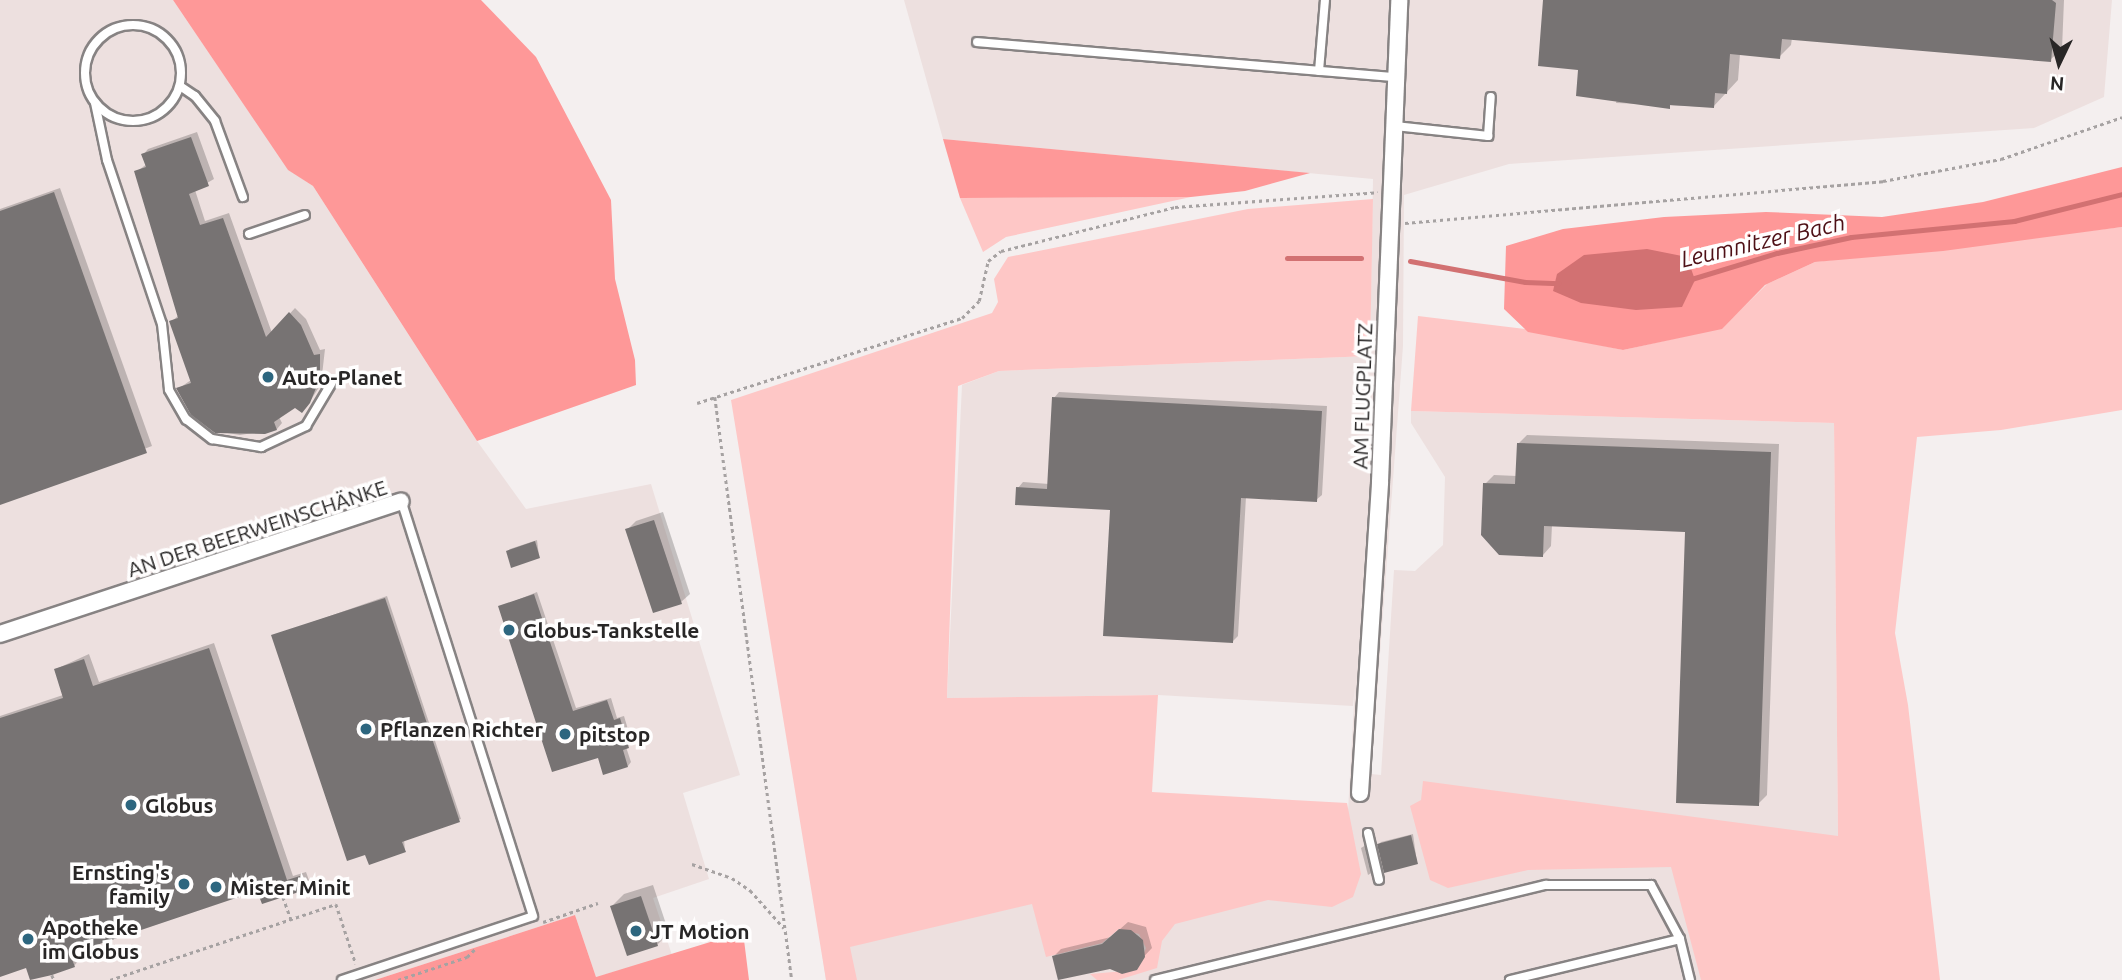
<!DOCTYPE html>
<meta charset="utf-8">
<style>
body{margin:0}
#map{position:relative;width:2122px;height:980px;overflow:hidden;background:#f4efef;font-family:Ubuntu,sans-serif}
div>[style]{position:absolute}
.built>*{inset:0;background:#ede0df}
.green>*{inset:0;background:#fec7c6}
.forest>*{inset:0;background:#fe9898}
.water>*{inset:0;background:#d27172}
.shadow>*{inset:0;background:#0003}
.stream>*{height:5px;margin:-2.5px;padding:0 2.5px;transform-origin:2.5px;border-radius:2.5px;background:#d27172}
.building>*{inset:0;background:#777373}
.path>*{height:2.5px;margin-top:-1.25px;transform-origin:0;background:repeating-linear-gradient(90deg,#a6a2a2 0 3.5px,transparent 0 7px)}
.roads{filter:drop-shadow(2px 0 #878383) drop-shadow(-2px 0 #878383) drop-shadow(0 2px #878383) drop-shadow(0 -2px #878383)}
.service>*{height:8px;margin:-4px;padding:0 4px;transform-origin:4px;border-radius:4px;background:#fff}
.service>.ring{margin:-4px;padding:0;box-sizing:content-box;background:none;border:8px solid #fff;border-radius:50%}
.minor>*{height:16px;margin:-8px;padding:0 8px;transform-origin:8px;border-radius:8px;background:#fff}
.dots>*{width:19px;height:19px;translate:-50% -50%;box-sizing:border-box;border:4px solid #fffefe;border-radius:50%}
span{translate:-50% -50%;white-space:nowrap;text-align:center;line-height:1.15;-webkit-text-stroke:7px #fffefe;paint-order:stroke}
.poi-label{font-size:21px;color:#282626;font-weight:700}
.left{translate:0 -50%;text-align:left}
.right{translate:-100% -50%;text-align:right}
.street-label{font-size:21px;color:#282626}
.water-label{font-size:23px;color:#4e1016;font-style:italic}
.north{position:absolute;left:2024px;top:28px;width:70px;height:70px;-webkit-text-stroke:5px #fffefe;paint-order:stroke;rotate:185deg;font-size:19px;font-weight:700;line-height:28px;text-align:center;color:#282626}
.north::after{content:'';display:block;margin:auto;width:24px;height:32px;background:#282626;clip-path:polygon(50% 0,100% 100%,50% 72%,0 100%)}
</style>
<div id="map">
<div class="built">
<i style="clip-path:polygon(0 0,173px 0,288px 169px,313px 186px,477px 441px,526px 509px,651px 484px,740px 775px,683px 793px,709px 879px,653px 898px,672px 955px,596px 977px,575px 915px,375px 980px,0 980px)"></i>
<i style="clip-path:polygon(904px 0,2112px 0,2104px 97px,2034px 128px,1509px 164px,1404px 195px,1403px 346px,1371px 774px,1381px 775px,1394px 570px,1415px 571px,1443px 545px,1445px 477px,1411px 423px,1411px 411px,1834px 423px,1838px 836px,1865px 980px,826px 980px,806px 843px,1333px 888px,1345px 865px,1355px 686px,1353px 706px,1158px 695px,947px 698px,962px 385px,999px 371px,1370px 356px,1373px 179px,943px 139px)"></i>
</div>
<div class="green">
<i style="clip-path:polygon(1191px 197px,1006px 237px,983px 252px,960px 198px)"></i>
<i style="clip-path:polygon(1373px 199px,1370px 356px,999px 371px,958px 386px,947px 698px,1158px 695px,1152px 792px,1347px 803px,1361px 874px,1353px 897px,1332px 907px,1268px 900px,1175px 924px,1162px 941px,1157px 968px,1118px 980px,1097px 980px,1090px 974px,1137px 970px,1146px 948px,1139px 934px,1119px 929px,1102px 943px,1046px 957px,1032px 904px,850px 947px,857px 980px,826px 980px,731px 400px,992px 313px,998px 302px,994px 279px,1008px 257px,1248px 209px)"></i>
<i style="clip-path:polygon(2122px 227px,2122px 410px,2001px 430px,1917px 437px,1895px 633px,1908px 705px,1940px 980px,1701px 980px,1671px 867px,1528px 870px,1448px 888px,1430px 880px,1410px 806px,1421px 800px,1423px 781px,1838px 836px,1834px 423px,1411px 411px,1418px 316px,1525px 329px,1623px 350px,1722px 328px,1767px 284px,1815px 262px)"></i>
</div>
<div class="forest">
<i style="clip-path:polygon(173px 0,481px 0,536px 57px,611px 200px,615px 279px,635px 360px,636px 385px,477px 441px,313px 186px,288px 170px)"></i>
<i style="clip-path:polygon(943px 139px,1310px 173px,1245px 191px,1191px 197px,960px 198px)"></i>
<i style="clip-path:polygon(2122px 167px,2122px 227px,1943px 251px,1815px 262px,1765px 285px,1722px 329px,1623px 350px,1528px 332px,1504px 309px,1506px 246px,1563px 229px,1664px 217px,1766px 212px,1882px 217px,1983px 202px)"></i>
<i style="clip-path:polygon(575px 915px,596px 977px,743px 932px,749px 980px,375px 980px)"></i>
</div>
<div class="water">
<i style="clip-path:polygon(1647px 249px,1687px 257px,1695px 280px,1682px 307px,1636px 310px,1581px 303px,1553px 291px,1557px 274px,1584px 255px)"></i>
</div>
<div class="shadow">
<i style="clip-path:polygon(1545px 0,2064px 0,2062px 49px,2050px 60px,1792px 38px,1791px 45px,1779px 57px,1740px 54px,1738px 80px,1713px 107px,1616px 103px,1617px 98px,1580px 68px)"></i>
<i style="clip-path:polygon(197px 132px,214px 179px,195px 190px,205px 221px,229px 213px,272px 333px,295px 308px,306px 319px,320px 350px,325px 349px,321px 384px,307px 406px,295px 406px,279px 417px,282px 423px,277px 429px,240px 435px,215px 431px,178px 389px,191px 380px,171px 322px,179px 315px,136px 172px,147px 164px,143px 155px,148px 149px)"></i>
<i style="clip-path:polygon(60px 188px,152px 446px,0 503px,0 209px)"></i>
<i style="clip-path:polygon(1059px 392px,1327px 406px,1322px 495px,1316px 500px,1246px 497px,1238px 636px,1233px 641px,1112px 508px,1018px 488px,1023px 482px,1049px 484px,1054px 398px)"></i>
<i style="clip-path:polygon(1527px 435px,1779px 444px,1767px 795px,1758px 804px,1687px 530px,1552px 525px,1551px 546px,1543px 555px,1485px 484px,1494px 475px,1517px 476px,1519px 443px)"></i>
<i style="clip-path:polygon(663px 512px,690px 594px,681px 602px,627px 530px,636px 521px)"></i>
<i style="clip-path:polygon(537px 540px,539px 556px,508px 551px,510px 549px)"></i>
<i style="clip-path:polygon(537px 592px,576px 708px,611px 698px,617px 718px,624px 716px,632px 743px,626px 747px,631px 762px,628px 766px,599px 756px,500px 607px)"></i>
<i style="clip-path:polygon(387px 596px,461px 819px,404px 839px,405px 851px,273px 636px)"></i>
<i style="clip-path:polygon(214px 643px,293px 876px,306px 872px,310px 883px,304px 889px,258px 889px,76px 950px,79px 960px,74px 966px,27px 966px,0 975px,0 716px,63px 695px,56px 669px,89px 654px,99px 682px)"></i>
<i style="clip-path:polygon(1413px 834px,1417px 863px,1379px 844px,1381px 842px)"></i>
<i style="clip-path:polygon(1366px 845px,1373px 872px,1368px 875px,1361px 848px)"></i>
<i style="clip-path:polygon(653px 885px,669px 933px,657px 945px,612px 906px,624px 894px)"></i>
<i style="clip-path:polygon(1128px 922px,1146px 927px,1152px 948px,1130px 971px,1054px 956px,1061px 949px,1111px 937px)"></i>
</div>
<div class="stream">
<i style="left:1287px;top:258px;width:74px"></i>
<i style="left:1410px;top:261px;width:117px;rotate:10.3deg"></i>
<i style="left:1525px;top:282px;width:34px;rotate:2deg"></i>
<i style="left:1688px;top:280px;width:93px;rotate:-16.9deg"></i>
<i style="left:1777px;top:253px;width:76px;rotate:-12.2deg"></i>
<i style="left:1851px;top:237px;width:164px;rotate:-5.6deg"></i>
<i style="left:2014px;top:221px;width:111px;rotate:-14deg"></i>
</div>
<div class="building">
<i style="clip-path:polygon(1543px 0,2052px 0,2056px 3px,2051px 62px,1782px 39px,1780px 59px,1730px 54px,1727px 94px,1715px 93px,1714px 108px,1670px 105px,1670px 109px,1576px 96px,1578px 70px,1538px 66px)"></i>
<i style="clip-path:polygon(191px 137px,209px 186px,189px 194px,200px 225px,223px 218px,266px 337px,289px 312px,301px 325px,314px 355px,320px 354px,320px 378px,310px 403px,302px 413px,295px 408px,274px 422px,277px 430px,265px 434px,215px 433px,191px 415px,176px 388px,191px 383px,169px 321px,178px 318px,134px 171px,146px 167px,141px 154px)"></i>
<i style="clip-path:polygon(54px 192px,147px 453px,0 505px,0 211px)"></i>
<i style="clip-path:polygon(1052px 397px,1322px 411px,1317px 502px,1241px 498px,1233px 643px,1103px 636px,1110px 510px,1015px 505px,1016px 487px,1047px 489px)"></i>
<i style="clip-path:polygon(1517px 443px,1771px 452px,1759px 806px,1676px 803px,1685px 532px,1544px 526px,1543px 557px,1499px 555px,1481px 535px,1483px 483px,1515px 484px)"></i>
<i style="clip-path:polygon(654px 520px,682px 604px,653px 613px,625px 529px)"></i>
<i style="clip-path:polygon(535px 541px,540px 558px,511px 568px,506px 551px)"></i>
<i style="clip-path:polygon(534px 594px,573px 711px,607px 700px,614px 720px,620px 718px,629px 748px,623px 750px,628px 767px,603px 775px,598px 758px,552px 772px,498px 606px)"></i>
<i style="clip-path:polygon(385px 598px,460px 822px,402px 842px,406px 852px,369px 865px,365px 855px,347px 861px,271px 635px)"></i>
<i style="clip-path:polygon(209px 648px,287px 880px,300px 876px,305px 890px,262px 904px,257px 891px,70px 954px,75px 967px,52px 975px,30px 980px,26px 968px,0 977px,0 718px,63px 698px,54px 669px,84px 659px,93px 686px)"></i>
<i style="clip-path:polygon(1411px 835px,1418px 864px,1384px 873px,1377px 844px)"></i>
<i style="clip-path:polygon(641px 896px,658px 946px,627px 956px,610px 906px)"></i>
<i style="clip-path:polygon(1119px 929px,1131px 930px,1143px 940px,1145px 957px,1137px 970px,1122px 974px,1110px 969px,1058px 980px,1052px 956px,1102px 944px)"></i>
</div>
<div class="path">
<i style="left:1405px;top:223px;width:480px;rotate:-5deg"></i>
<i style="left:1883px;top:181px;width:120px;rotate:-10.6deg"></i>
<i style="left:2001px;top:159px;width:128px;rotate:-19.1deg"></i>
<i style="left:715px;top:397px;width:588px;rotate:82.48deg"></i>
<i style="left:697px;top:403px;width:278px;rotate:-17.8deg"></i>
<i style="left:962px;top:318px;width:24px;rotate:-45deg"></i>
<i style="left:979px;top:301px;width:41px;rotate:-77.3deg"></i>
<i style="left:988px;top:261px;width:16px;rotate:-38deg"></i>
<i style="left:1001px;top:251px;width:179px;rotate:-14.2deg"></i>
<i style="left:1175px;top:207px;width:203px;rotate:-4.2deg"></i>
<i style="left:692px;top:864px;width:42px;rotate:19.3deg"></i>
<i style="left:732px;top:878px;width:22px;rotate:34deg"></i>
<i style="left:750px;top:890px;width:51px;rotate:48.2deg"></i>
<i style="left:283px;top:897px;width:23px;rotate:70deg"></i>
<i style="left:543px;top:922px;width:58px;rotate:-19.1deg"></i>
<i style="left:52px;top:975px;width:5px;rotate:68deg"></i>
<i style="left:110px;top:980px;width:238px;rotate:-18.6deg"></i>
<i style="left:336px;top:904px;width:63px;rotate:71.6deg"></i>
<i style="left:398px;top:980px;width:73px;rotate:-18.4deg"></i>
<i style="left:467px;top:957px;width:11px;rotate:-45deg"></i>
</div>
<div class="roads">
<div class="service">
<i class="ring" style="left:85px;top:25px;width:88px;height:88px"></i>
<i style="left:977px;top:42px;width:419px;rotate:4.8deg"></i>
<i style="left:1319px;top:71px;width:71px;rotate:-85.2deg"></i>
<i style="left:180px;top:86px;width:18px;rotate:34deg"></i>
<i style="left:195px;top:96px;width:32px;rotate:51deg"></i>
<i style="left:215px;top:121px;width:81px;rotate:69.8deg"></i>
<i style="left:95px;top:103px;width:58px;rotate:78.1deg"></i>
<i style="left:107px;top:160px;width:173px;rotate:71.5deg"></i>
<i style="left:162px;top:324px;width:66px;rotate:83.9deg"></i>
<i style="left:169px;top:390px;width:34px;rotate:60deg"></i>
<i style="left:186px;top:419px;width:33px;rotate:38deg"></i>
<i style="left:212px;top:439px;width:50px;rotate:9.3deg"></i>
<i style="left:261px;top:447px;width:50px;rotate:-25deg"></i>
<i style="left:306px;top:426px;width:49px;rotate:-59.2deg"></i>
<i style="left:1395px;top:126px;width:94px;rotate:6.1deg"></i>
<i style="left:1488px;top:136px;width:39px;rotate:-86deg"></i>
<i style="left:249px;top:234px;width:59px;rotate:-18.7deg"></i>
<i style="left:1368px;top:833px;width:48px;rotate:76.8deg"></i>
<i style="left:1680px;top:939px;width:42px;rotate:76.3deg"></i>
<i style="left:342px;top:980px;width:201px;rotate:-18.5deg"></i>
<i style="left:533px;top:916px;width:435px;rotate:-107.6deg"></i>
<i style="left:1155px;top:980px;width:402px;rotate:-13.7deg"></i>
<i style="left:1546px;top:885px;width:105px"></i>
<i style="left:1651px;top:885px;width:61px;rotate:61.8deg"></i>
<i style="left:1680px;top:939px;width:175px;rotate:166.4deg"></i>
</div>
<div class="minor">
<i style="left:0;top:634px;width:422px;rotate:-18.3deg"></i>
<i style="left:1360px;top:793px;width:312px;rotate:-86.3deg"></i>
<i style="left:1380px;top:482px;width:482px;rotate:-87.7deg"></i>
</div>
</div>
<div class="dots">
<i style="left:268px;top:377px;background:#2d667f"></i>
<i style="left:509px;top:630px;background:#2d667f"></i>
<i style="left:366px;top:729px;background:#2d667f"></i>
<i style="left:565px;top:734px;background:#2d667f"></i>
<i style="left:131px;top:805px;background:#2d667f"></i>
<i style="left:184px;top:884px;background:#2d667f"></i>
<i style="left:216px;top:887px;background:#2d667f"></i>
<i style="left:636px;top:931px;background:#2d667f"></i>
<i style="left:28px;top:939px;background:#2d667f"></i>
</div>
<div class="poi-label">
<span class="left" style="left:282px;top:377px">Auto-Planet</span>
<span class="left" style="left:523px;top:630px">Globus-Tankstelle</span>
<span class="left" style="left:380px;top:729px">Pflanzen Richter</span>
<span class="left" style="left:579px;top:734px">pitstop</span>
<span class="left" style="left:145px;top:805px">Globus</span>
<span class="right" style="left:170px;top:884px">Ernsting's<br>family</span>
<span class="left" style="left:230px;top:887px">Mister Minit</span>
<span class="left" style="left:42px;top:939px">Apotheke<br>im Globus</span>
<span class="left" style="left:650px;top:931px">JT Motion</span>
</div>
<div class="street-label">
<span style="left:1362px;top:396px;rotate:-88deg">AM FLUGPLATZ</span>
<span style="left:257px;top:528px;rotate:-18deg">AN DER BEERWEINSCHÄNKE</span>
</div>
<div class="water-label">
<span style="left:1763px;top:241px;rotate:-13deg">Leumnitzer Bach</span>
</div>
<div class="north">N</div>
</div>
